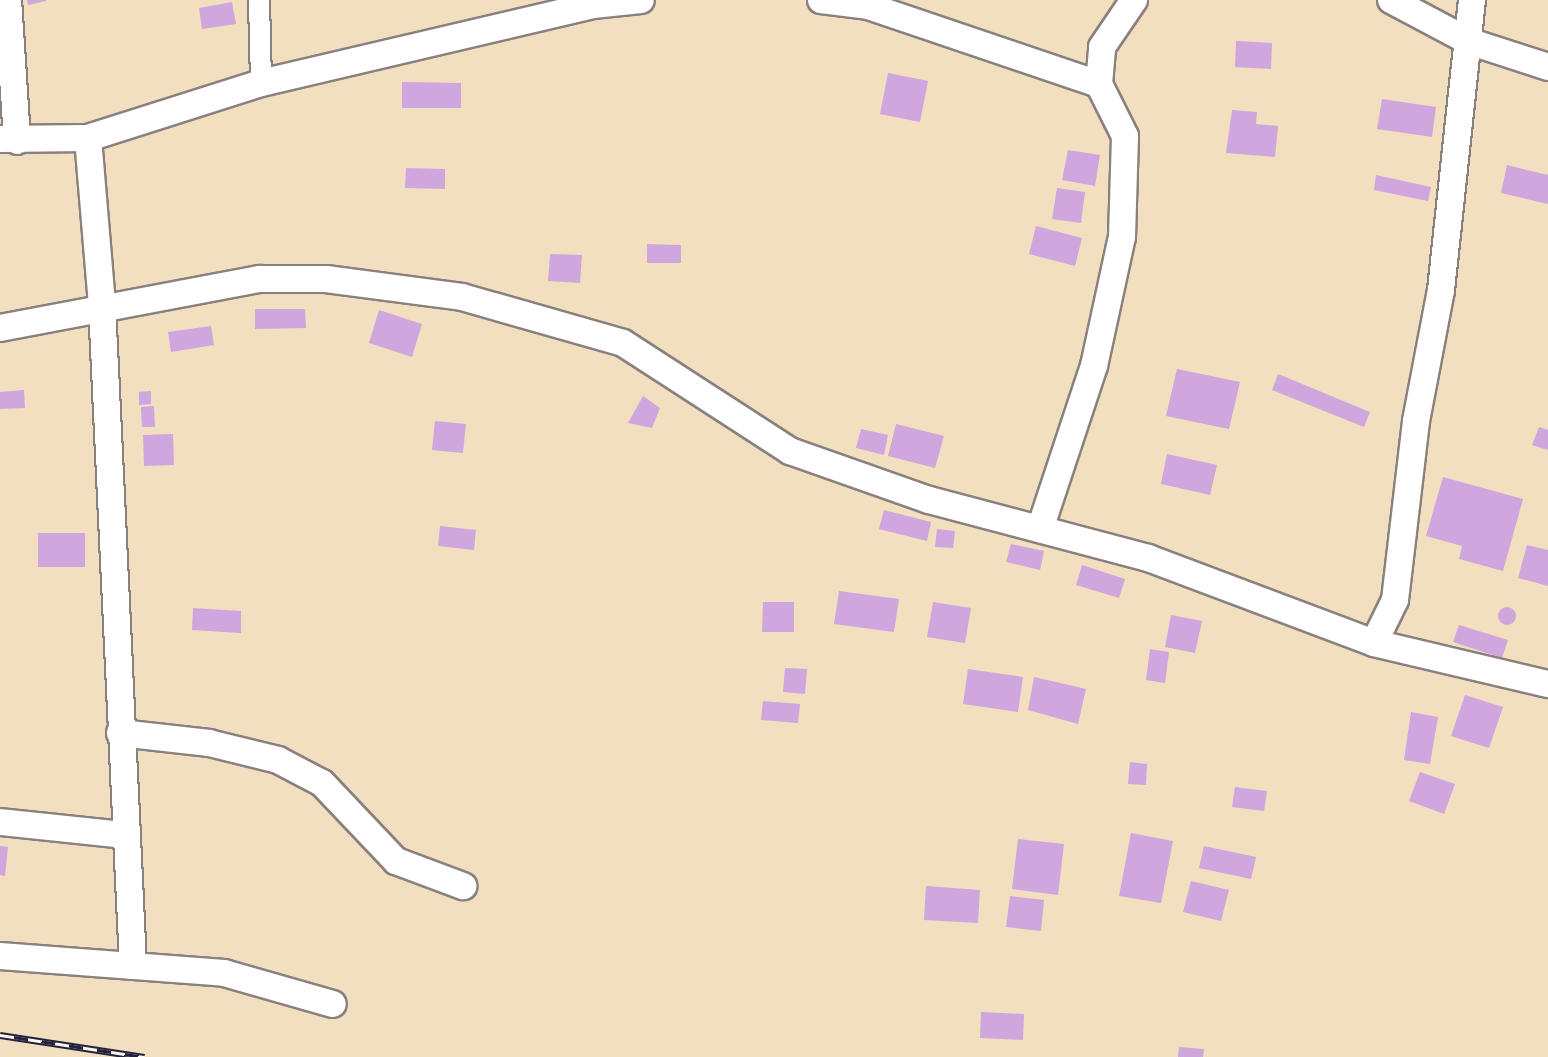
<!DOCTYPE html>
<style>
body{margin:0}
#map{position:relative;width:1548px;height:1057px;overflow:hidden;background:#f1dfc0;font-family:"Playpen Sans",sans-serif}
div>[style]{position:absolute}
.building>*{inset:0;background:#cfa6dd}
.round{border-radius:50%}
.roads{filter:drop-shadow(2px 0 #8a807e) drop-shadow(-2px 0 #8a807e) drop-shadow(0 2px #8a807e) drop-shadow(0 -2px #8a807e)}
.pedestrian>*{height:20px;margin:-10px;padding:0 10px;transform-origin:10px;border-radius:10px;background:#fff}
.minor>*{height:26px;margin:-13px;padding:0 13px;transform-origin:13px;border-radius:13px;background:#fff}
.rail>*{height:7px;margin-top:-3.5px;transform-origin:0;background:repeating-linear-gradient(90deg,#fbf7ec 0 14px,#22223b 0 28px);box-sizing:border-box;border-block:2px solid #22223b}
span{translate:-50% -50%;white-space:nowrap;text-align:center;line-height:1.15;-webkit-text-stroke:4.5px #fbf7ec;paint-order:stroke}
</style>
<div id="map">
<div class="building">
<i style="clip-path:polygon(27px 0,46px 0,46px 1px,28px 5px)"></i>
<i style="clip-path:polygon(232px 2px,236px 24px,202px 29px,199px 8px)"></i>
<i style="clip-path:polygon(1236px 41px,1272px 43px,1271px 69px,1235px 67px)"></i>
<i style="clip-path:polygon(888px 73px,928px 81px,920px 122px,880px 114px)"></i>
<i style="clip-path:polygon(402px 82px,461px 83px,461px 108px,402px 108px)"></i>
<i style="clip-path:polygon(1382px 99px,1436px 107px,1432px 137px,1377px 129px)"></i>
<i style="clip-path:polygon(1232px 110px,1257px 112px,1256px 124px,1278px 126px,1275px 157px,1226px 153px)"></i>
<i style="clip-path:polygon(1068px 150px,1100px 155px,1095px 186px,1062px 180px)"></i>
<i style="clip-path:polygon(1507px 165px,1548px 175px,1548px 204px,1501px 193px)"></i>
<i style="clip-path:polygon(406px 168px,445px 169px,445px 189px,405px 188px)"></i>
<i style="clip-path:polygon(1376px 175px,1431px 187px,1428px 201px,1374px 190px)"></i>
<i style="clip-path:polygon(1057px 188px,1085px 192px,1081px 223px,1052px 219px)"></i>
<i style="clip-path:polygon(1036px 226px,1082px 238px,1075px 266px,1029px 254px)"></i>
<i style="clip-path:polygon(647px 244px,681px 245px,681px 263px,647px 263px)"></i>
<i style="clip-path:polygon(550px 254px,582px 255px,580px 283px,548px 281px)"></i>
<i style="clip-path:polygon(255px 309px,305px 309px,306px 328px,255px 329px)"></i>
<i style="clip-path:polygon(379px 310px,422px 324px,412px 357px,369px 343px)"></i>
<i style="clip-path:polygon(211px 326px,214px 345px,171px 352px,168px 332px)"></i>
<i style="clip-path:polygon(1177px 369px,1240px 382px,1229px 429px,1166px 416px)"></i>
<i style="clip-path:polygon(1278px 374px,1370px 412px,1364px 427px,1272px 390px)"></i>
<i style="clip-path:polygon(24px 390px,25px 408px,0 409px,0 392px)"></i>
<i style="clip-path:polygon(151px 391px,151px 404px,139px 405px,139px 392px)"></i>
<i style="clip-path:polygon(643px 396px,660px 408px,652px 428px,628px 423px)"></i>
<i style="clip-path:polygon(154px 406px,155px 427px,142px 427px,141px 407px)"></i>
<i style="clip-path:polygon(435px 421px,466px 424px,463px 453px,432px 450px)"></i>
<i style="clip-path:polygon(896px 424px,944px 436px,935px 468px,888px 456px)"></i>
<i style="clip-path:polygon(1539px 427px,1548px 430px,1548px 450px,1532px 445px)"></i>
<i style="clip-path:polygon(861px 429px,888px 435px,884px 455px,856px 448px)"></i>
<i style="clip-path:polygon(173px 434px,174px 465px,144px 466px,143px 435px)"></i>
<i style="clip-path:polygon(1167px 454px,1217px 465px,1210px 495px,1161px 484px)"></i>
<i style="clip-path:polygon(1443px 477px,1523px 499px,1503px 571px,1459px 559px,1462px 546px,1426px 536px)"></i>
<i style="clip-path:polygon(884px 510px,931px 522px,927px 541px,879px 529px)"></i>
<i style="clip-path:polygon(440px 526px,476px 530px,474px 550px,438px 546px)"></i>
<i style="clip-path:polygon(937px 529px,955px 531px,953px 548px,935px 547px)"></i>
<i style="clip-path:polygon(38px 533px,85px 533px,85px 567px,38px 567px)"></i>
<i style="clip-path:polygon(1011px 544px,1044px 551px,1040px 570px,1006px 562px)"></i>
<i style="clip-path:polygon(1527px 545px,1548px 550px,1548px 586px,1518px 578px)"></i>
<i style="clip-path:polygon(1082px 565px,1125px 579px,1119px 598px,1076px 585px)"></i>
<i style="clip-path:polygon(839px 591px,899px 599px,894px 632px,834px 624px)"></i>
<i style="clip-path:polygon(763px 602px,794px 602px,794px 632px,762px 632px)"></i>
<i style="clip-path:polygon(933px 602px,971px 608px,965px 643px,927px 637px)"></i>
<i class="round" style="left:1498px;top:607px;width:18px;height:18px"></i>
<i style="clip-path:polygon(193px 608px,241px 611px,241px 633px,192px 630px)"></i>
<i style="clip-path:polygon(1171px 615px,1202px 621px,1195px 653px,1165px 647px)"></i>
<i style="clip-path:polygon(1459px 625px,1508px 640px,1502px 658px,1453px 642px)"></i>
<i style="clip-path:polygon(1150px 649px,1169px 652px,1165px 683px,1146px 680px)"></i>
<i style="clip-path:polygon(785px 668px,807px 669px,805px 694px,783px 692px)"></i>
<i style="clip-path:polygon(968px 669px,1023px 677px,1018px 712px,963px 704px)"></i>
<i style="clip-path:polygon(1034px 677px,1086px 689px,1078px 724px,1028px 710px)"></i>
<i style="clip-path:polygon(1465px 695px,1503px 707px,1489px 748px,1451px 736px)"></i>
<i style="clip-path:polygon(763px 701px,800px 704px,798px 723px,761px 720px)"></i>
<i style="clip-path:polygon(1411px 712px,1438px 717px,1430px 764px,1404px 760px)"></i>
<i style="clip-path:polygon(1130px 762px,1147px 764px,1146px 785px,1128px 784px)"></i>
<i style="clip-path:polygon(1420px 772px,1455px 784px,1444px 814px,1409px 801px)"></i>
<i style="clip-path:polygon(1235px 787px,1267px 791px,1264px 811px,1232px 807px)"></i>
<i style="clip-path:polygon(1131px 833px,1173px 841px,1161px 903px,1119px 896px)"></i>
<i style="clip-path:polygon(1018px 839px,1064px 844px,1058px 895px,1012px 889px)"></i>
<i style="clip-path:polygon(0 846px,8px 847px,5px 876px,0 875px)"></i>
<i style="clip-path:polygon(1204px 846px,1256px 857px,1251px 879px,1199px 868px)"></i>
<i style="clip-path:polygon(1191px 881px,1229px 890px,1221px 921px,1183px 912px)"></i>
<i style="clip-path:polygon(926px 886px,980px 890px,978px 923px,924px 920px)"></i>
<i style="clip-path:polygon(1010px 896px,1044px 900px,1041px 931px,1006px 927px)"></i>
<i style="clip-path:polygon(981px 1012px,1024px 1014px,1023px 1040px,980px 1038px)"></i>
<i style="clip-path:polygon(1179px 1047px,1204px 1049px,1203px 1057px,1178px 1057px)"></i>
</div>
<div class="roads">
<div class="pedestrian">
<i style="left:259px;top:0;width:83px;rotate:88.6deg"></i>
</div>
<div class="minor">
<i style="left:8px;top:0;width:141px;rotate:86.3deg"></i>
<i style="left:821px;top:0;width:47px;rotate:7.3deg"></i>
<i style="left:868px;top:6px;width:244px;rotate:18.7deg"></i>
<i style="left:1391px;top:0;width:87px;rotate:28deg"></i>
<i style="left:1468px;top:41px;width:84px;rotate:18deg"></i>
<i style="left:88px;top:138px;width:168px;rotate:85.2deg"></i>
<i style="left:102px;top:305px;width:662px;rotate:87.31deg"></i>
<i style="left:0;top:139px;width:88px;rotate:-0.7deg"></i>
<i style="left:88px;top:138px;width:182px;rotate:-17.6deg"></i>
<i style="left:261px;top:83px;width:341px;rotate:-13.2deg"></i>
<i style="left:593px;top:5px;width:48px;rotate:-5.9deg"></i>
<i style="left:0;top:328px;width:265px;rotate:-10.7deg"></i>
<i style="left:260px;top:279px;width:66px"></i>
<i style="left:326px;top:279px;width:137px;rotate:7.5deg"></i>
<i style="left:462px;top:297px;width:167px;rotate:15.9deg"></i>
<i style="left:623px;top:343px;width:199px;rotate:32.9deg"></i>
<i style="left:790px;top:451px;width:147px;rotate:19.4deg"></i>
<i style="left:929px;top:500px;width:227px;rotate:14.8deg"></i>
<i style="left:1148px;top:558px;width:241px;rotate:20.6deg"></i>
<i style="left:1374px;top:643px;width:179px;rotate:13.3deg"></i>
<i style="left:1040px;top:529px;width:172px;rotate:-71.7deg"></i>
<i style="left:1094px;top:366px;width:132px;rotate:-77.8deg"></i>
<i style="left:1122px;top:237px;width:101px;rotate:-88.3deg"></i>
<i style="left:1125px;top:136px;width:58px;rotate:-116.6deg"></i>
<i style="left:1099px;top:84px;width:37px;rotate:-85deg"></i>
<i style="left:1102px;top:47px;width:57px;rotate:-55.8deg"></i>
<i style="left:1374px;top:643px;width:48px;rotate:-64deg"></i>
<i style="left:1395px;top:600px;width:180px;rotate:-83.3deg"></i>
<i style="left:1416px;top:421px;width:133px;rotate:-79.2deg"></i>
<i style="left:1441px;top:290px;width:292px;rotate:-83.9deg"></i>
<i style="left:120px;top:733px;width:90px;rotate:6.4deg"></i>
<i style="left:209px;top:743px;width:71px;rotate:13.8deg"></i>
<i style="left:278px;top:760px;width:50px;rotate:27.6deg"></i>
<i style="left:322px;top:783px;width:108px;rotate:46.5deg"></i>
<i style="left:396px;top:861px;width:72px;rotate:20.5deg"></i>
<i style="left:0;top:822px;width:125px;rotate:6deg"></i>
<i style="left:0;top:956px;width:225px;rotate:4.3deg"></i>
<i style="left:224px;top:973px;width:113px;rotate:15.9deg"></i>
</div>
</div>
<div class="rail">
<i style="left:0;top:1035px;width:146px;rotate:8.7deg"></i>
</div>
</div>
